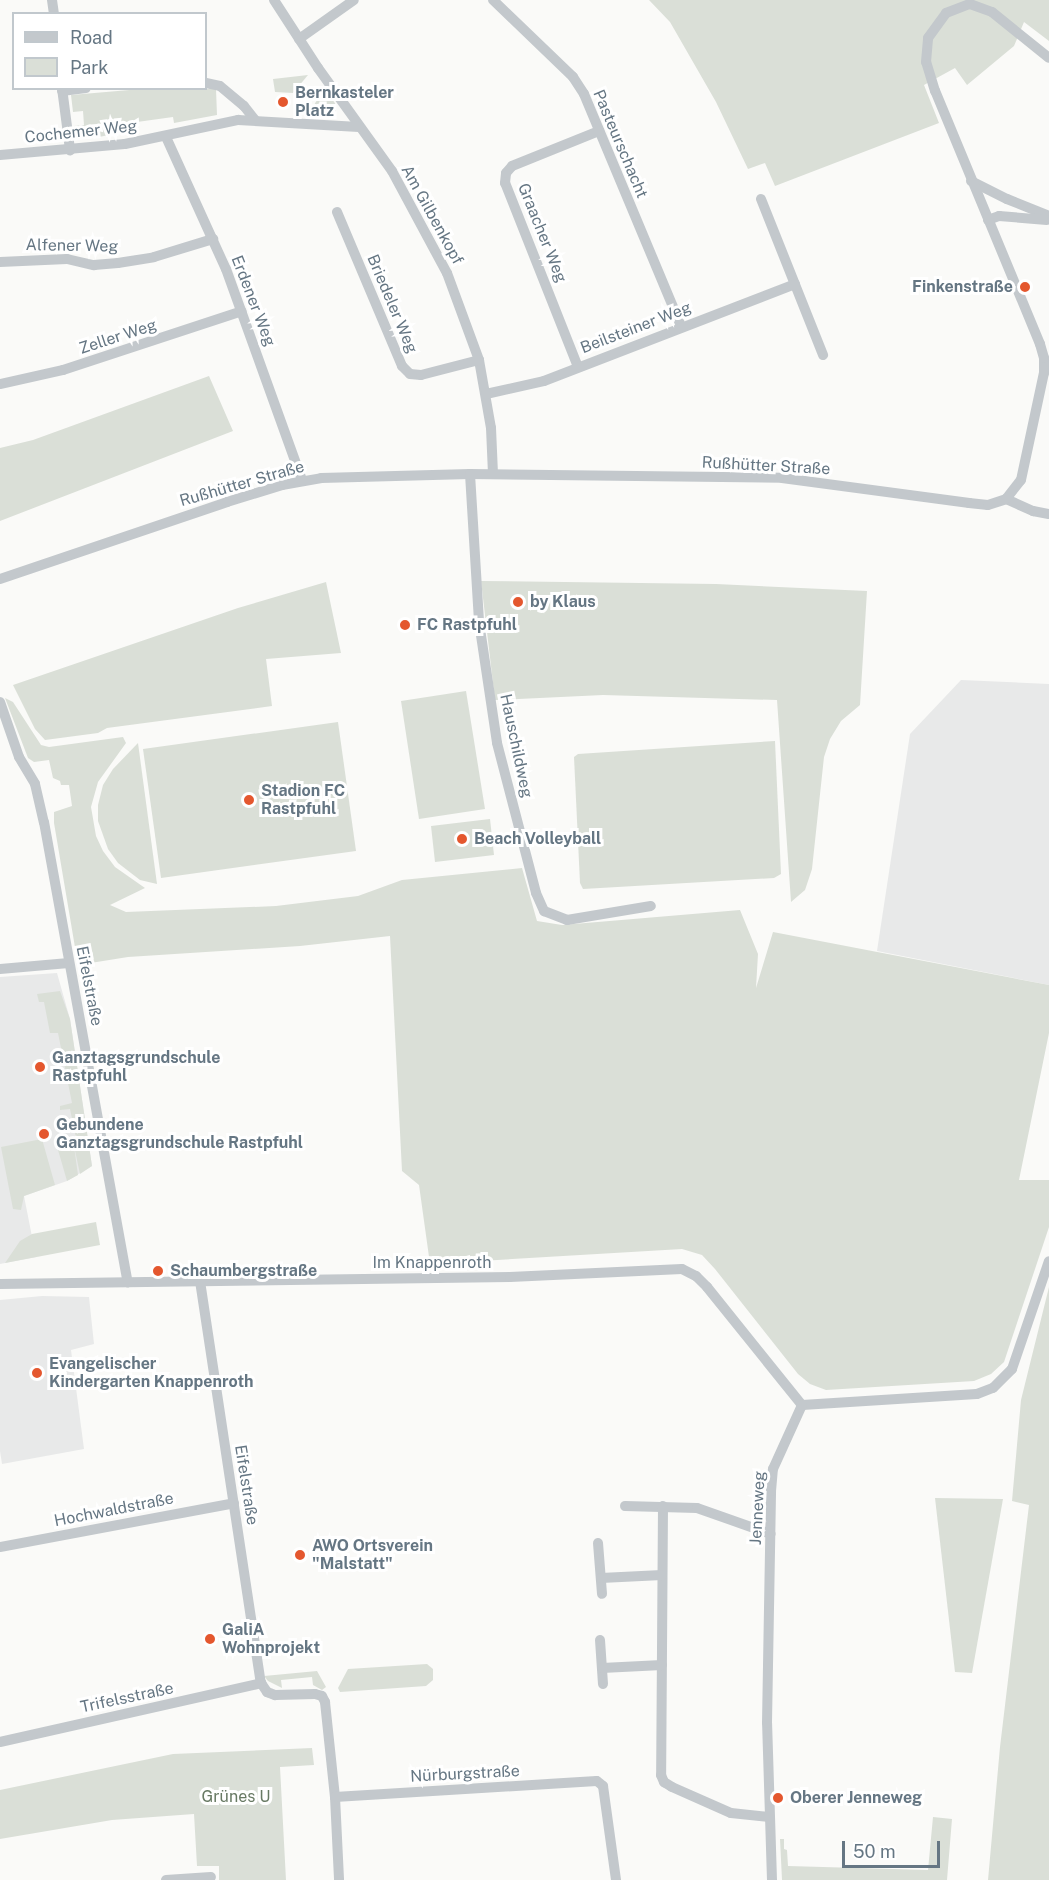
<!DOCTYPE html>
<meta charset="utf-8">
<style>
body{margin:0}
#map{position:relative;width:1049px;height:1880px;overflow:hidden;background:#fafaf8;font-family:"Public Sans",sans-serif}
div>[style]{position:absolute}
.built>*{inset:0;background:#e8e9e9}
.green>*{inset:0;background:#dadfd7}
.round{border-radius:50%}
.street>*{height:10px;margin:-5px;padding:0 5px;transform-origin:5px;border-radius:5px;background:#c3c8cc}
.dots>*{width:16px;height:16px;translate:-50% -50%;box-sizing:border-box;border:3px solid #fff;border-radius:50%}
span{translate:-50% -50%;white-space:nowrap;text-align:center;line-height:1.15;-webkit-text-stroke:6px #fff;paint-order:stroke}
.poi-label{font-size:16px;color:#657683;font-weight:700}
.left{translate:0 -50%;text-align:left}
.right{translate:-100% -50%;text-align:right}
.street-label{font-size:16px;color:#657683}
.park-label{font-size:16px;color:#687a64}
.legend{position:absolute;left:12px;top:12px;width:195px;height:78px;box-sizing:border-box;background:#fff;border:2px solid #c1c8cd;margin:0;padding:8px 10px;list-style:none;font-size:18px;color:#657683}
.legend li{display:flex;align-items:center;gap:12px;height:30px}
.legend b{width:30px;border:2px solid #c1c8cd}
.scale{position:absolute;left:842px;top:1841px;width:98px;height:27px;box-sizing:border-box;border:3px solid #657683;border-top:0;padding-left:8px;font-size:18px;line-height:21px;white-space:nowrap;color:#657683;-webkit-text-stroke:4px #fff;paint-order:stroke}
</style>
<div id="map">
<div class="built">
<i style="clip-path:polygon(961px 680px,1049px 684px,1049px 985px,877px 951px,910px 734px)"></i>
<i style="clip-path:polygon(57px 973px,70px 1019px,92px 1166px,67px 1181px,24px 1196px,36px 1257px,0 1264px,0 977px)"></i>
<i style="clip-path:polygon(42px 1296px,89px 1297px,94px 1344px,71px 1350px,84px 1449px,2px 1464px,0 1451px,0 1300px)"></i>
</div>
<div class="green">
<i style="clip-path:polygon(649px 0,1049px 0,1049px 41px,1024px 22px,1014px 46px,967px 85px,955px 68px,924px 85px,939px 123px,775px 186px,765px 163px,748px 169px,716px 102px,670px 22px)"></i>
<i style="clip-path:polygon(308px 75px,293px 93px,275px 92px,273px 79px)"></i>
<i style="clip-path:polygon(141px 89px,216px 89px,217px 115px,174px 123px,173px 117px,137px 122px,137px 130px,93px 138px,83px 139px,79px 136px,74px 126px,84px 125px,83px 111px,73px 112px,71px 95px)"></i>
<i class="round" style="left:314px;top:97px;width:22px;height:22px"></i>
<i style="clip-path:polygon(209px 376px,233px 431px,0 521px,0 448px,33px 440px)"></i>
<i style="clip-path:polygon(481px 581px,716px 584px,867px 591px,860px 705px,841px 721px,830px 739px,824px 757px,812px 869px,805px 890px,791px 902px,777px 700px,603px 695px,495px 700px)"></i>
<i style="clip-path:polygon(326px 582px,341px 653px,266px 659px,272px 706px,107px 728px,98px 733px,45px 740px,35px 729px,13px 685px,238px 608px)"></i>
<i style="clip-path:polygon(466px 691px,485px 809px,419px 819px,401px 701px)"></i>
<i style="clip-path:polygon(5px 698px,13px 702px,41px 745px,49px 747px,123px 737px,126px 743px,98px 782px,91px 807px,96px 836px,103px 851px,115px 867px,145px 888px,110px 905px,126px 912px,276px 906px,358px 896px,402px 880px,522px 868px,537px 921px,562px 925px,740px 910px,758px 954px,756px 988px,773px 932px,1049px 985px,1049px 1033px,1019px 1180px,1049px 1180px,1049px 1227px,1004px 1362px,991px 1374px,974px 1381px,826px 1390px,810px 1384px,798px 1374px,715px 1269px,702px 1255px,682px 1249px,430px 1264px,419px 1185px,402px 1171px,390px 936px,300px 946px,128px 957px,78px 965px,54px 823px,54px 812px,72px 806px,69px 785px,61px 785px,60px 781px,53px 778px,49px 760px,34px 762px,28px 758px)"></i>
<i style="clip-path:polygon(338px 722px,356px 851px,161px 878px,143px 749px)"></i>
<i style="clip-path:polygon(775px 741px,781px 874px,774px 878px,583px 889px,580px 883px,574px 757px,578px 754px)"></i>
<i style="clip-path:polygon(138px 743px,157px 884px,140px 880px,118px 863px,108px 849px,98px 821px,98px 805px,103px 785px,113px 769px)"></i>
<i style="clip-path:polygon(490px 819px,494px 855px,435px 862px,431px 826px)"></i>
<i style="clip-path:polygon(60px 991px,70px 1019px,92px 1166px,80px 1174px,74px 1146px,78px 1175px,67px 1181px,56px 1143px,76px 1138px,70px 1109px,60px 1110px,60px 1106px,72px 1103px,58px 1033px,50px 1033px,44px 1002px,39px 1002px,37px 994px)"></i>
<i style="clip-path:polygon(42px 1139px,55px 1185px,24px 1196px,21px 1210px,13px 1209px,1px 1147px)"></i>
<i style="clip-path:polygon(96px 1222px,100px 1245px,5px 1263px,20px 1241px,32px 1234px)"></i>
<i style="clip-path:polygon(1049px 1287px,1049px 1880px,988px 1880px,1000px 1747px,1029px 1505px,1012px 1501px,1021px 1400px)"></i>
<i style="clip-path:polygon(935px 1498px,1003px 1499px,972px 1673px,955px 1672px)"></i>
<i style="clip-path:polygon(427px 1664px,433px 1669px,433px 1680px,426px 1686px,340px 1692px,338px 1688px,348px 1669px)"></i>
<i style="clip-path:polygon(317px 1671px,326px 1687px,322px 1690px,313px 1685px,312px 1677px,281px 1680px,282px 1688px,268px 1681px,264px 1676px)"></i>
<i style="clip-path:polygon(312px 1748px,314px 1765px,280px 1767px,286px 1880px,219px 1880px,219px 1866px,197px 1866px,194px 1814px,112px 1820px,0 1839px,0 1790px,173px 1754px)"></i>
<i style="clip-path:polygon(933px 1817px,952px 1819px,947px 1880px,782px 1880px,780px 1839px,784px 1839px,784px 1849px,787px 1850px,788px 1866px,928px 1870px)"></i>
</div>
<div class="street">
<i style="left:52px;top:0;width:14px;rotate:82deg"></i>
<i style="left:274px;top:0;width:81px;rotate:57.1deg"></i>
<i style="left:318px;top:68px;width:127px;rotate:54.3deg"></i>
<i style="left:392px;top:171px;width:116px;rotate:61.7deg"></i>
<i style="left:447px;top:273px;width:93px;rotate:69.8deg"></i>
<i style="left:479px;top:360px;width:69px;rotate:80deg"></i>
<i style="left:491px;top:428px;width:46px;rotate:87.5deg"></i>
<i style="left:493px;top:0;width:111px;rotate:43.9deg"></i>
<i style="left:573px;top:77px;width:20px;rotate:57deg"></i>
<i style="left:584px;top:94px;width:251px;rotate:67.3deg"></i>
<i style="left:299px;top:39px;width:67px;rotate:-35.3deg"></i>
<i style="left:206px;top:83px;width:14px;rotate:12deg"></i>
<i style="left:220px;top:86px;width:31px;rotate:40deg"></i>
<i style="left:244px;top:106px;width:18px;rotate:52deg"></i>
<i style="left:62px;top:88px;width:63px;rotate:82.6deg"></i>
<i style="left:62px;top:91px;width:24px;rotate:-7deg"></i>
<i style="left:166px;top:137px;width:145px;rotate:65.6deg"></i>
<i style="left:226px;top:269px;width:224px;rotate:70.2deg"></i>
<i style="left:0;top:155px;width:125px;rotate:-5deg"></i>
<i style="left:125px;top:144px;width:116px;rotate:-12deg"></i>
<i style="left:238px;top:120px;width:121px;rotate:3.3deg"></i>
<i style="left:971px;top:181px;width:40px;rotate:26.6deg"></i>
<i style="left:1007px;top:199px;width:45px;rotate:22deg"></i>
<i style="left:761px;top:199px;width:168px;rotate:68.3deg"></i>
<i style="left:337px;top:212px;width:167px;rotate:67.1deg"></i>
<i style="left:402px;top:366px;width:11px;rotate:45deg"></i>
<i style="left:410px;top:374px;width:11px;rotate:5deg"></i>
<i style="left:421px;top:375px;width:60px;rotate:-14.5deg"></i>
<i style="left:988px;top:220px;width:12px;rotate:-20deg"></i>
<i style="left:999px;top:216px;width:48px;rotate:4.8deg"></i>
<i style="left:0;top:262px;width:67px;rotate:-2.6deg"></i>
<i style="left:67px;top:259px;width:28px;rotate:13deg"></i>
<i style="left:94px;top:265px;width:24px;rotate:-5deg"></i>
<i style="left:118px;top:263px;width:36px;rotate:-9deg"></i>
<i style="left:154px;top:257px;width:62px;rotate:-17deg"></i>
<i style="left:578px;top:367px;width:198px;rotate:-111.6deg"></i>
<i style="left:505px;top:183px;width:10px;rotate:-84deg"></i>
<i style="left:506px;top:173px;width:9px;rotate:-49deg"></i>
<i style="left:512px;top:166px;width:94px;rotate:-21.9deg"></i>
<i style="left:0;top:384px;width:65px;rotate:-12.5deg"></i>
<i style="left:63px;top:370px;width:188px;rotate:-18.2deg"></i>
<i style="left:486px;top:394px;width:59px;rotate:-12.6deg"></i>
<i style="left:544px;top:381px;width:269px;rotate:-21.1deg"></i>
<i style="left:470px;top:474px;width:148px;rotate:86.5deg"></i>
<i style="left:479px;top:622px;width:122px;rotate:81.5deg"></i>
<i style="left:497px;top:743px;width:155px;rotate:75.4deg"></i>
<i style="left:536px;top:893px;width:20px;rotate:66deg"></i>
<i style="left:544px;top:911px;width:25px;rotate:21deg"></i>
<i style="left:567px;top:920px;width:85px;rotate:-9.5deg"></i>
<i style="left:1006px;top:499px;width:30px;rotate:24deg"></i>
<i style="left:1033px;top:511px;width:16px;rotate:11deg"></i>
<i style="left:0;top:579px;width:240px;rotate:-18.7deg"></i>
<i style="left:227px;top:502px;width:58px;rotate:-17.2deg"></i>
<i style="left:282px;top:485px;width:40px;rotate:-10deg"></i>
<i style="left:321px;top:478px;width:149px;rotate:-1.5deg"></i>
<i style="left:470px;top:474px;width:312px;rotate:0.7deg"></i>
<i style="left:782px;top:478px;width:189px;rotate:7.6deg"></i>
<i style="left:969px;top:503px;width:19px;rotate:6deg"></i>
<i style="left:988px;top:505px;width:19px;rotate:-18deg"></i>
<i style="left:1006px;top:499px;width:24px;rotate:-52deg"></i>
<i style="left:1021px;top:480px;width:109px;rotate:-77.9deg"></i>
<i style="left:1044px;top:373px;width:15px;rotate:-90deg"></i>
<i style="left:1044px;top:358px;width:15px;rotate:-106deg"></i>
<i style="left:1040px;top:344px;width:274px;rotate:-112.5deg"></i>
<i style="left:935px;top:91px;width:30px;rotate:-107deg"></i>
<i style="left:926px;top:62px;width:24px;rotate:-85deg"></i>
<i style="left:928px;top:38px;width:31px;rotate:-54deg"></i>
<i style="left:946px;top:13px;width:26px;rotate:-21deg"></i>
<i style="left:970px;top:4px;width:23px;rotate:20deg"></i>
<i style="left:992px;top:12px;width:73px;rotate:38.9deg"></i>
<i style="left:0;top:702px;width:58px;rotate:70.9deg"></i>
<i style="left:19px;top:757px;width:31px;rotate:59deg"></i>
<i style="left:35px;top:784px;width:39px;rotate:77deg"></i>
<i style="left:44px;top:822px;width:468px;rotate:79.7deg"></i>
<i style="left:0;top:969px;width:69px;rotate:-5deg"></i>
<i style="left:200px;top:1281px;width:407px;rotate:81.4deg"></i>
<i style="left:261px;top:1683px;width:11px;rotate:56deg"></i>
<i style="left:267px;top:1692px;width:9px;rotate:21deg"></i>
<i style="left:275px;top:1695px;width:40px;rotate:-1.4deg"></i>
<i style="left:315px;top:1694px;width:7px;rotate:16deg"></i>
<i style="left:322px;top:1696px;width:7px;rotate:63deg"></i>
<i style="left:325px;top:1702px;width:96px;rotate:84deg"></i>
<i style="left:335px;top:1797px;width:83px;rotate:87.2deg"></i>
<i style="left:0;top:1284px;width:510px;rotate:-0.79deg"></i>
<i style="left:510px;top:1277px;width:172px;rotate:-2.7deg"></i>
<i style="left:682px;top:1269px;width:16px;rotate:27deg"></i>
<i style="left:696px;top:1276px;width:16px;rotate:45deg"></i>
<i style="left:707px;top:1287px;width:151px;rotate:51.2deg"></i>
<i style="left:802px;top:1405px;width:175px;rotate:-3.6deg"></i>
<i style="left:977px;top:1394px;width:17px;rotate:-21deg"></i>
<i style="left:993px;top:1388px;width:27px;rotate:-45deg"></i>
<i style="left:1012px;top:1369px;width:114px;rotate:-71.1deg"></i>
<i style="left:625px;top:1506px;width:72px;rotate:1.6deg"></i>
<i style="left:697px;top:1508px;width:78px;rotate:19.4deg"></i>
<i style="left:663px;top:1506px;width:269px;rotate:90.4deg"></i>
<i style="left:661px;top:1775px;width:8px;rotate:67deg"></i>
<i style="left:664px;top:1782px;width:9px;rotate:32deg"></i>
<i style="left:672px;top:1787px;width:64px;rotate:23.8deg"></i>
<i style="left:731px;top:1813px;width:38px;rotate:6deg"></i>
<i style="left:598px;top:1543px;width:51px;rotate:85.5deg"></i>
<i style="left:0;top:1547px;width:238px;rotate:-10.6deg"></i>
<i style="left:601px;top:1578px;width:61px;rotate:-2.8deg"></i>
<i style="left:600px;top:1640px;width:44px;rotate:86.1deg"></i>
<i style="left:602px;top:1668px;width:60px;rotate:-2.9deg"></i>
<i style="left:0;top:1742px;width:268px;rotate:-12.7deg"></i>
<i style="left:335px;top:1797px;width:262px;rotate:-3.5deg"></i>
<i style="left:597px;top:1781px;width:8px;rotate:40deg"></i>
<i style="left:603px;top:1786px;width:95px;rotate:82.1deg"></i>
<i style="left:166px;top:1880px;width:45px;rotate:-3.8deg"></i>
<i style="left:772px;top:1880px;width:157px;rotate:-91.8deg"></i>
<i style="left:767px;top:1723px;width:232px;rotate:-89deg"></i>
<i style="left:771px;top:1491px;width:22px;rotate:-85deg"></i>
<i style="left:773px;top:1469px;width:70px;rotate:-65.6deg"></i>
</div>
<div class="dots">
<i style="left:283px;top:102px;background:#e4572e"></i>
<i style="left:1025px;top:287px;background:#e4572e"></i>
<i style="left:518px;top:602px;background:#e4572e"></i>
<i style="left:405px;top:625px;background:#e4572e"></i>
<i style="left:249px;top:800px;background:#e4572e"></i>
<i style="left:462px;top:839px;background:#e4572e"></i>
<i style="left:40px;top:1067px;background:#e4572e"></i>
<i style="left:44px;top:1134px;background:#e4572e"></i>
<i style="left:158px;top:1271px;background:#e4572e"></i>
<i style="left:37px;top:1373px;background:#e4572e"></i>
<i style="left:300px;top:1555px;background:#e4572e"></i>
<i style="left:210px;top:1639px;background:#e4572e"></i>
<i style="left:778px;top:1798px;background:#e4572e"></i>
</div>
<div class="poi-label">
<span class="left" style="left:295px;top:102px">Bernkasteler<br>Platz</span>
<span class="right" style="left:1013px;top:287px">Finkenstraße</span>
<span class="left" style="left:530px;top:602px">by Klaus</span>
<span class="left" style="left:417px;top:625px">FC Rastpfuhl</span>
<span class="left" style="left:261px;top:800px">Stadion FC<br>Rastpfuhl</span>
<span class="left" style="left:474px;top:839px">Beach Volleyball</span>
<span class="left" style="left:52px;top:1067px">Ganztagsgrundschule<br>Rastpfuhl</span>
<span class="left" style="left:56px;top:1134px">Gebundene<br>Ganztagsgrundschule Rastpfuhl</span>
<span class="left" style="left:170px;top:1271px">Schaumbergstraße</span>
<span class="left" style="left:49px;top:1373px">Evangelischer<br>Kindergarten Knappenroth</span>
<span class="left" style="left:312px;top:1555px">AWO Ortsverein<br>"Malstatt"</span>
<span class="left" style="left:222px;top:1639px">GaliA<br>Wohnprojekt</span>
<span class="left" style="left:790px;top:1798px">Oberer Jenneweg</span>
</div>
<div class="street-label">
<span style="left:81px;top:132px;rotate:-6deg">Cochemer Weg</span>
<span style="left:620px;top:144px;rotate:67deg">Pasteurschacht</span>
<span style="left:432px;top:215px;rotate:61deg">Am Gilbenkopf</span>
<span style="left:542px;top:233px;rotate:68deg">Graacher Weg</span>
<span style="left:72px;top:246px;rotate:1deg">Alfener Weg</span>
<span style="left:253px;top:301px;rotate:69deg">Erdener Weg</span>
<span style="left:392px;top:304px;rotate:67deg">Briedeler Weg</span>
<span style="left:636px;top:328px;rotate:-21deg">Beilsteiner Weg</span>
<span style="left:118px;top:337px;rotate:-18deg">Zeller Weg</span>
<span style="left:766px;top:466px;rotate:3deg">Rußhütter Straße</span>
<span style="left:242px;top:484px;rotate:-16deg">Rußhütter Straße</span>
<span style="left:516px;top:746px;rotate:78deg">Hauschildweg</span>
<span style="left:89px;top:986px;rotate:79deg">Eifelstraße</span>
<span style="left:432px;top:1263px">Im Knappenroth</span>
<span style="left:246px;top:1485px;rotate:81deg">Eifelstraße</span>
<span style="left:758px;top:1508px;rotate:-87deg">Jenneweg</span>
<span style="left:114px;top:1510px;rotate:-11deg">Hochwaldstraße</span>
<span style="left:127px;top:1698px;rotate:-12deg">Trifelsstraße</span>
<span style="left:465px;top:1774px;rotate:-3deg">Nürburgstraße</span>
</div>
<div class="park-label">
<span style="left:236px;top:1797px">Grünes U</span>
</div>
<ul class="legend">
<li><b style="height:8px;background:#c3c8cc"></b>Road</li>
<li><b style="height:16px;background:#dadfd7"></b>Park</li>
</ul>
<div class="scale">50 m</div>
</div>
